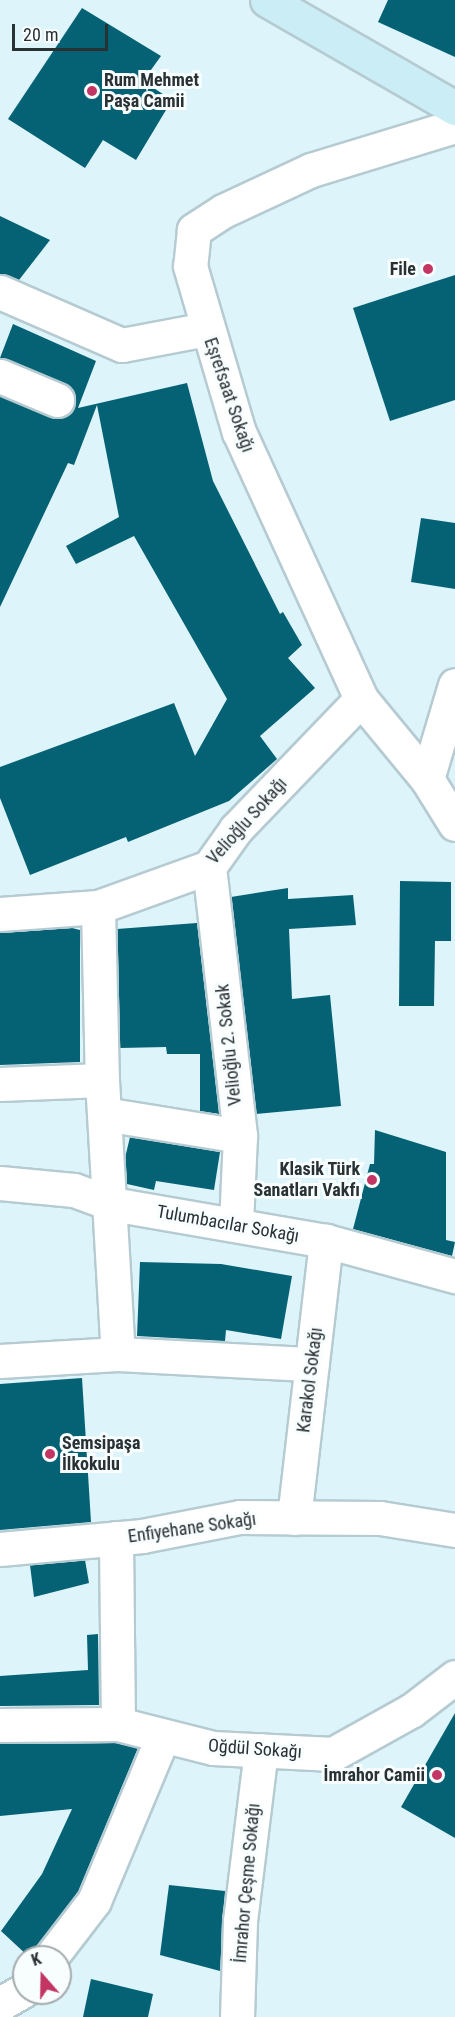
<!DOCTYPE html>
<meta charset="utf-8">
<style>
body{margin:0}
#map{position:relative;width:455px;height:2017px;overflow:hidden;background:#dcf4fa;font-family:"Roboto Condensed",sans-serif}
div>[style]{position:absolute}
.building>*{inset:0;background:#056274}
.roads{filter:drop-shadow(2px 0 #b5cbd1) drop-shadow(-2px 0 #b5cbd1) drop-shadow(0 2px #b5cbd1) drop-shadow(0 -2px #b5cbd1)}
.street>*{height:33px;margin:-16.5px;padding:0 16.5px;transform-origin:16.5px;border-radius:16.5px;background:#fff}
.secondary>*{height:33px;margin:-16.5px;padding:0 16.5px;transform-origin:16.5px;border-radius:16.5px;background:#cbeef6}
.dots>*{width:16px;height:16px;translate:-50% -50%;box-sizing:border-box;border:3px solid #f8fdfe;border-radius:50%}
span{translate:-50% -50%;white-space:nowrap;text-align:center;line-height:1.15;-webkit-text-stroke:6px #f8fdfe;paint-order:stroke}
.poi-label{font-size:18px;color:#283133;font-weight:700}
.left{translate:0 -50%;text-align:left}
.right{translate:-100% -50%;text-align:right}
.street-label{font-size:18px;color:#283133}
.north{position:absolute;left:12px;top:1945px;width:60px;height:60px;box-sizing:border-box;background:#f8fdfe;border:2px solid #a5abad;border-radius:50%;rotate:340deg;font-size:16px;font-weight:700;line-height:24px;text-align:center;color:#283133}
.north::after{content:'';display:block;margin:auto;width:21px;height:27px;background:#c33664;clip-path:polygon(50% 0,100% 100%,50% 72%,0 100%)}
.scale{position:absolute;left:12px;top:24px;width:96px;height:27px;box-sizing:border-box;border:3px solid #283133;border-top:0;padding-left:8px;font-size:18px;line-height:21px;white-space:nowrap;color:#283133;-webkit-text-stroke:4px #f8fdfe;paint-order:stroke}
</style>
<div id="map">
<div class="building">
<i style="clip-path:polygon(388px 0,455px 0,455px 57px,378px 22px)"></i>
<i style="clip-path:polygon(82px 8px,161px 56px,143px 81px,172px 100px,136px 160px,103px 140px,85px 168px,8px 119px)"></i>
<i style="clip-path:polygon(0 216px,50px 240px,19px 280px,0 274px)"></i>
<i style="clip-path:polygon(455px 275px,455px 400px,390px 421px,353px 308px)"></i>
<i style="clip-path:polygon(13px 324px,96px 361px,78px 408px,187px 383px,213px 481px,280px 614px,283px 612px,302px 645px,288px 658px,315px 688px,260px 736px,277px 759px,229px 801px,128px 842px,126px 837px,30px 875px,0 798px,0 767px,174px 703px,195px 756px,227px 699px,134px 536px,76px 564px,66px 546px,119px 517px,97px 405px,74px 465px,68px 463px,0 607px,0 396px,59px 419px,69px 415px,76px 398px,64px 383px,0 358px)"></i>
<i style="clip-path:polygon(421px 518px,455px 523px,455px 589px,411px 582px)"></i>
<i style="clip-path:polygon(400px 881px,451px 882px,451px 941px,435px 941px,434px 1006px,399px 1006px)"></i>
<i style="clip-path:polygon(288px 888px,288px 899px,353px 895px,356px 925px,289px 929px,292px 999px,330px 995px,341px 1106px,256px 1114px,231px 897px)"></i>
<i style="clip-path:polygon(197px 923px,219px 1114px,200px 1111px,200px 1054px,167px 1054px,166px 1047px,120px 1048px,117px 929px)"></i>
<i style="clip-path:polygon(72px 928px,80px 930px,80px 1062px,0 1065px,0 933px)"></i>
<i style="clip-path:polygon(375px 1130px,446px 1152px,446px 1240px,455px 1242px,452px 1256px,353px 1229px,370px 1164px,374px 1164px)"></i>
<i style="clip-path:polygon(130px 1137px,220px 1152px,214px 1190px,156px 1181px,154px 1190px,127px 1184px,125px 1158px)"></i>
<i style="clip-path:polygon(140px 1262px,221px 1264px,292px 1276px,281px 1339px,226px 1330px,225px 1341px,137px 1336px)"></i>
<i style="clip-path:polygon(82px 1378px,91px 1522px,0 1530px,0 1384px)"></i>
<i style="clip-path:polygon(85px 1560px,89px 1583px,34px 1597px,30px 1565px)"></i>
<i style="clip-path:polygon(98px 1634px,99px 1705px,0 1706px,0 1676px,88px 1670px,87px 1635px)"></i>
<i style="clip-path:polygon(455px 1713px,455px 1838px,401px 1807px)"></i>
<i style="clip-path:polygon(116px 1743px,138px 1748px,78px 1892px,29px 1957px,1px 1931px,42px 1874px,72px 1809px,0 1816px,0 1744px)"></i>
<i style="clip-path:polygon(169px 1885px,225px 1891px,220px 1971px,160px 1955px)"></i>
<i style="clip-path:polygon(91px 1979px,153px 1994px,148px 2017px,83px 2017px)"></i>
</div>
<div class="roads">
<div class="street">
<i style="left:455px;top:126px;width:151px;rotate:163deg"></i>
<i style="left:311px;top:170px;width:97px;rotate:155deg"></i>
<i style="left:223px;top:211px;width:35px;rotate:147deg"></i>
<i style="left:194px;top:230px;width:36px;rotate:96deg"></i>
<i style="left:190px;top:266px;width:173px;rotate:73.6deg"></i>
<i style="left:239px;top:432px;width:294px;rotate:65.4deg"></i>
<i style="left:361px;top:699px;width:104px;rotate:50.5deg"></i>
<i style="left:427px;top:779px;width:53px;rotate:58.1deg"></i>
<i style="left:0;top:292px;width:133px;rotate:23.5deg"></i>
<i style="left:122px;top:345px;width:86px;rotate:-10.7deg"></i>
<i style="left:0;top:376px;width:62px;rotate:22.8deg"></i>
<i style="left:427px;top:779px;width:98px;rotate:-73.4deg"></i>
<i style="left:209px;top:867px;width:271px;rotate:83.4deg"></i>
<i style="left:240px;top:1136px;width:87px;rotate:92.6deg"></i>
<i style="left:98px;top:907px;width:173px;rotate:88.7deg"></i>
<i style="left:102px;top:1080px;width:274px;rotate:86.7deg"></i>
<i style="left:0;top:914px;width:98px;rotate:-4.1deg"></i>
<i style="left:98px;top:907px;width:118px;rotate:-19.8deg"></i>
<i style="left:209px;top:867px;width:47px;rotate:-54.6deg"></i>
<i style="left:236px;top:829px;width:180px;rotate:-46.1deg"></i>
<i style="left:0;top:1084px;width:102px;rotate:-2.2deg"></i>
<i style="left:104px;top:1114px;width:138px;rotate:9.2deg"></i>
<i style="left:0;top:1183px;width:74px;rotate:5.4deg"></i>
<i style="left:74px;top:1190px;width:40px;rotate:20.2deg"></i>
<i style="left:112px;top:1204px;width:217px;rotate:9.8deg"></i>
<i style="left:326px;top:1241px;width:134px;rotate:15.2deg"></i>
<i style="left:0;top:1361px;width:118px;rotate:-3.4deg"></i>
<i style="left:118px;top:1354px;width:194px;rotate:3deg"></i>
<i style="left:294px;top:1518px;width:279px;rotate:-83.4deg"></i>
<i style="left:116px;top:1538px;width:186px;rotate:89.4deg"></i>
<i style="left:0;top:1549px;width:143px;rotate:-5.2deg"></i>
<i style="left:142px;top:1536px;width:100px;rotate:-11deg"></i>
<i style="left:240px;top:1517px;width:140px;rotate:0.4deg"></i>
<i style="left:380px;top:1518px;width:76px;rotate:9.1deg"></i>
<i style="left:0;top:1725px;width:118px;rotate:-0.5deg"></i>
<i style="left:118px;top:1724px;width:98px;rotate:14.2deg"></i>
<i style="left:213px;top:1748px;width:120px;rotate:2.9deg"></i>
<i style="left:333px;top:1754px;width:90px;rotate:-29.1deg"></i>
<i style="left:412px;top:1710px;width:54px;rotate:-37.5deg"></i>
<i style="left:51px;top:1957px;width:71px;rotate:-52.5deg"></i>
<i style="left:94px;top:1901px;width:179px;rotate:-67.3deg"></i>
<i style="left:0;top:2004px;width:28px;rotate:-30deg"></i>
<i style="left:237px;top:2017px;width:96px;rotate:-88.2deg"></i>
<i style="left:240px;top:1921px;width:172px;rotate:-83deg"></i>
</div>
<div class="secondary">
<i style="left:267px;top:0;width:217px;rotate:29.9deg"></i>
</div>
</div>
<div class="dots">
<i style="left:92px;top:91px;background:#c33664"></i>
<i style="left:428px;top:269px;background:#c33664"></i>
<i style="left:372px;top:1180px;background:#c33664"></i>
<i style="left:50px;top:1454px;background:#c33664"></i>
<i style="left:437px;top:1775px;background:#c33664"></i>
</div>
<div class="poi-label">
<span class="left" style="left:104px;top:91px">Rum Mehmet<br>Paşa Camii</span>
<span class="right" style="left:416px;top:269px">File</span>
<span class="right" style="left:360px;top:1180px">Klasik Türk<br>Sanatları Vakfı</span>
<span class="left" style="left:62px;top:1454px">Semsipaşa<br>İlkokulu</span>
<span class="right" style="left:425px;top:1775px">İmrahor Camii</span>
</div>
<div class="street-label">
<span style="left:229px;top:395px;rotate:71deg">Eşrefsaat Sokağı</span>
<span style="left:247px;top:821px;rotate:-48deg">Velioğlu Sokağı</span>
<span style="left:229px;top:1045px;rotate:-96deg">Velioğlu 2. Sokak</span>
<span style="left:228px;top:1224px;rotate:10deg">Tulumbacılar Sokağı</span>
<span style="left:310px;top:1380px;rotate:-83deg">Karakol Sokağı</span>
<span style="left:192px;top:1528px;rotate:-8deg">Enfiyehane Sokağı</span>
<span style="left:255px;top:1749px;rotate:4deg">Oğdül Sokağı</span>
<span style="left:247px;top:1883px;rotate:-85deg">İmrahor Çeşme Sokağı</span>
</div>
<div class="north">K</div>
<div class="scale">20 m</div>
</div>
